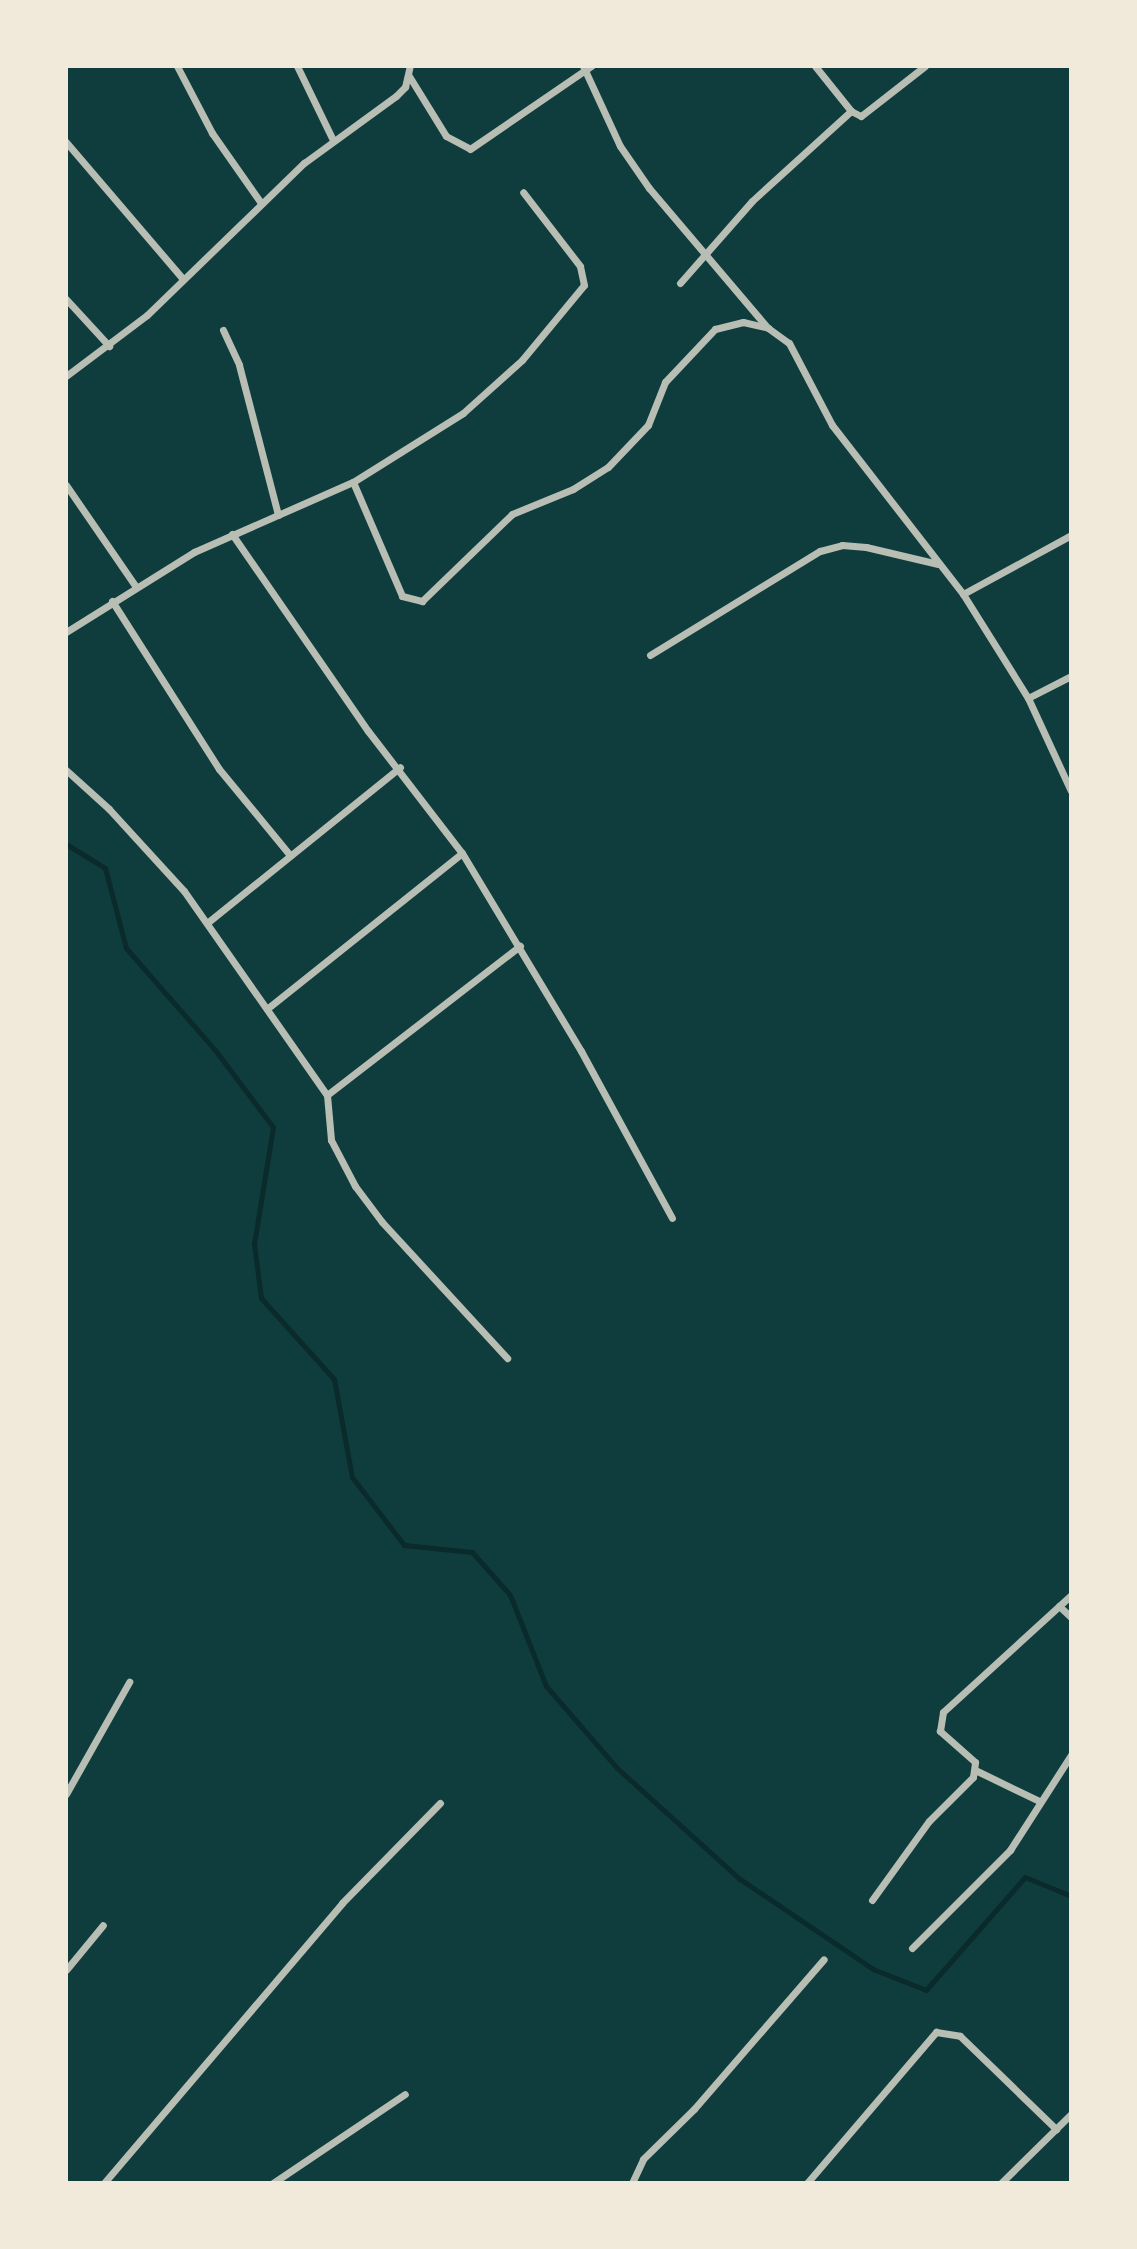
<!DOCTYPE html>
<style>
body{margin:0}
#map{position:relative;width:1137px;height:2249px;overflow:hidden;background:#0f3d3e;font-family:Rubik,sans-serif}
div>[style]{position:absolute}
.stream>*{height:5px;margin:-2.5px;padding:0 2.5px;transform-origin:2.5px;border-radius:2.5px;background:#0a2a2b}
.minor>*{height:7px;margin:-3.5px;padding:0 3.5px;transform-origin:3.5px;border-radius:3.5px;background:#b8beb3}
span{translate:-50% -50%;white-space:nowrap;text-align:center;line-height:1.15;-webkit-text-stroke:6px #f1e9da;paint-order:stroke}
.frame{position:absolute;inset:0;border:68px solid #f1e9da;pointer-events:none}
</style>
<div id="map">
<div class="stream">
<i style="left:66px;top:844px;width:46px;rotate:31.6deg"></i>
<i style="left:105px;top:868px;width:83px;rotate:75.3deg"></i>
<i style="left:126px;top:948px;width:135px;rotate:48.9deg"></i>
<i style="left:215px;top:1050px;width:96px;rotate:53deg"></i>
<i style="left:273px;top:1127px;width:119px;rotate:99.2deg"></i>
<i style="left:254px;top:1244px;width:54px;rotate:82.6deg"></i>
<i style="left:261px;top:1298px;width:109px;rotate:48deg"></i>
<i style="left:334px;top:1379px;width:100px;rotate:79.6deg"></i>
<i style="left:352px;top:1477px;width:86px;rotate:52.6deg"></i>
<i style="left:404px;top:1545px;width:68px;rotate:5.9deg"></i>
<i style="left:472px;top:1552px;width:57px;rotate:48.5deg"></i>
<i style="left:510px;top:1595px;width:98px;rotate:68.4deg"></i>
<i style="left:546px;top:1686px;width:108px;rotate:49.1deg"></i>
<i style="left:617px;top:1768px;width:166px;rotate:42.1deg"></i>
<i style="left:740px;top:1879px;width:161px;rotate:34.1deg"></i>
<i style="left:873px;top:1969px;width:57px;rotate:21.6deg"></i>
<i style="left:926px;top:1990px;width:150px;rotate:-48.8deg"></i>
<i style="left:1025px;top:1877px;width:50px;rotate:22.4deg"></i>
</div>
<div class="minor">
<i style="left:177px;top:66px;width:76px;rotate:62.4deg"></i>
<i style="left:212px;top:133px;width:85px;rotate:55deg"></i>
<i style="left:297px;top:66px;width:82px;rotate:64.1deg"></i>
<i style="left:583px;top:66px;width:88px;rotate:65.2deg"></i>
<i style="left:620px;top:146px;width:51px;rotate:55.4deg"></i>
<i style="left:649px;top:188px;width:182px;rotate:49.7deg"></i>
<i style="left:815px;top:66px;width:58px;rotate:51.3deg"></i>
<i style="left:851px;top:111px;width:11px;rotate:27deg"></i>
<i style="left:861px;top:116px;width:81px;rotate:-38deg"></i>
<i style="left:409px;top:76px;width:70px;rotate:58.3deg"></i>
<i style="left:446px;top:136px;width:27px;rotate:28deg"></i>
<i style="left:470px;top:149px;width:147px;rotate:-34.4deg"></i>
<i style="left:66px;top:142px;width:180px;rotate:49.5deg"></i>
<i style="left:680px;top:283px;width:109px;rotate:-48.7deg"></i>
<i style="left:752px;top:201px;width:134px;rotate:-42.3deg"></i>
<i style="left:66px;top:299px;width:64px;rotate:47.5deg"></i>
<i style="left:223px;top:330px;width:38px;rotate:65deg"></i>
<i style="left:239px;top:365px;width:155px;rotate:75.4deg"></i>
<i style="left:66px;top:376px;width:101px;rotate:-37deg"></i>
<i style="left:147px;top:315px;width:219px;rotate:-44.1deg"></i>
<i style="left:304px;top:163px;width:114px;rotate:-36.1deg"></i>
<i style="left:396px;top:96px;width:13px;rotate:-45deg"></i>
<i style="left:405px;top:87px;width:22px;rotate:-77deg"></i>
<i style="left:353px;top:482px;width:124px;rotate:66.7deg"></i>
<i style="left:402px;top:596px;width:21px;rotate:14deg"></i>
<i style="left:422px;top:601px;width:125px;rotate:-44deg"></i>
<i style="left:512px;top:514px;width:66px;rotate:-22.3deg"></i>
<i style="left:573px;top:489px;width:41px;rotate:-32.2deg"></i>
<i style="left:608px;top:467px;width:58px;rotate:-46.4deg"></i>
<i style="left:648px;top:425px;width:46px;rotate:-68.4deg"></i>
<i style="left:665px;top:382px;width:73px;rotate:-46.7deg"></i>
<i style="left:715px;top:329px;width:29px;rotate:-14deg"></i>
<i style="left:743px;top:322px;width:26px;rotate:13deg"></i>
<i style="left:768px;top:328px;width:26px;rotate:36deg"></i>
<i style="left:789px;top:343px;width:93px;rotate:62.3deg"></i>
<i style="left:832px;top:425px;width:214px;rotate:52.2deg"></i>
<i style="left:963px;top:594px;width:123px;rotate:58deg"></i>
<i style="left:1028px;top:698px;width:102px;rotate:65.2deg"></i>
<i style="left:66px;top:485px;width:124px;rotate:55.5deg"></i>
<i style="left:232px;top:534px;width:239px;rotate:55.4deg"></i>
<i style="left:368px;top:731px;width:154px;rotate:52.4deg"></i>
<i style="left:462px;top:853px;width:231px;rotate:59deg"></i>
<i style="left:581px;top:1051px;width:190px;rotate:61.4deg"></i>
<i style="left:963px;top:594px;width:123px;rotate:-28.6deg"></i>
<i style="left:112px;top:601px;width:199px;rotate:57.5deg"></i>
<i style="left:219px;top:769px;width:112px;rotate:50.5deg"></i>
<i style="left:66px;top:632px;width:151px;rotate:-32deg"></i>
<i style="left:194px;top:552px;width:174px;rotate:-23.8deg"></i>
<i style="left:353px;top:482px;width:130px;rotate:-32.1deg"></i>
<i style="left:463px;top:413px;width:79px;rotate:-41.9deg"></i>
<i style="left:522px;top:360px;width:97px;rotate:-50.4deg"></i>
<i style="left:584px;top:285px;width:19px;rotate:-102deg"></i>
<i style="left:580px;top:266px;width:93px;rotate:-127.6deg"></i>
<i style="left:650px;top:655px;width:199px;rotate:-31.5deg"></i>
<i style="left:820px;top:551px;width:23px;rotate:-15deg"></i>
<i style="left:842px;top:545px;width:24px;rotate:5deg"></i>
<i style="left:866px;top:547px;width:74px;rotate:13.3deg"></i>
<i style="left:1028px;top:698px;width:48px;rotate:-27.1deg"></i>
<i style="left:66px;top:770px;width:58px;rotate:42.2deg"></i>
<i style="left:109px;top:809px;width:111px;rotate:47.6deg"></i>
<i style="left:184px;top:891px;width:249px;rotate:55deg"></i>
<i style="left:327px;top:1095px;width:45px;rotate:84.9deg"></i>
<i style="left:331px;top:1140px;width:52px;rotate:62.4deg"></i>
<i style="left:355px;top:1186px;width:45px;rotate:53.1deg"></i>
<i style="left:382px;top:1222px;width:185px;rotate:47.4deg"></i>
<i style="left:207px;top:923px;width:248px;rotate:-38.9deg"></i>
<i style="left:268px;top:1008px;width:248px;rotate:-38.6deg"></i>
<i style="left:327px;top:1095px;width:244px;rotate:-37.7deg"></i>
<i style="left:1059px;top:1606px;width:16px;rotate:43deg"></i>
<i style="left:975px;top:1770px;width:71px;rotate:25.8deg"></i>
<i style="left:66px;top:1794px;width:129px;rotate:-60.6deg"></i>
<i style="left:872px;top:1900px;width:97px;rotate:-54.2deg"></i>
<i style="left:929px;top:1821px;width:62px;rotate:-45deg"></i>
<i style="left:973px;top:1777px;width:15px;rotate:-82deg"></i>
<i style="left:975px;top:1762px;width:47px;rotate:-138.5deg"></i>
<i style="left:940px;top:1731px;width:19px;rotate:-81deg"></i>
<i style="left:943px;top:1712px;width:173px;rotate:-42.4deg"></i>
<i style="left:912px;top:1948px;width:139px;rotate:-45deg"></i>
<i style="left:1010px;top:1850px;width:113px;rotate:-57.3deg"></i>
<i style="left:66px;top:1970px;width:58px;rotate:-50.6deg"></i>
<i style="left:104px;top:2183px;width:367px;rotate:-49.6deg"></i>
<i style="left:342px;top:1903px;width:140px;rotate:-45.6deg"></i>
<i style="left:273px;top:2183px;width:159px;rotate:-34deg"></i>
<i style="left:632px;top:2183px;width:26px;rotate:-65deg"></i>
<i style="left:643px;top:2159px;width:71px;rotate:-44.4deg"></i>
<i style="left:694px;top:2109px;width:198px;rotate:-49.1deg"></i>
<i style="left:807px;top:2183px;width:199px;rotate:-49.5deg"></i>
<i style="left:936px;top:2032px;width:24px;rotate:9deg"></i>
<i style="left:960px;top:2036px;width:134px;rotate:44.1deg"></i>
<i style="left:1001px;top:2183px;width:98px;rotate:-44.6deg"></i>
</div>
<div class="frame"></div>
</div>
